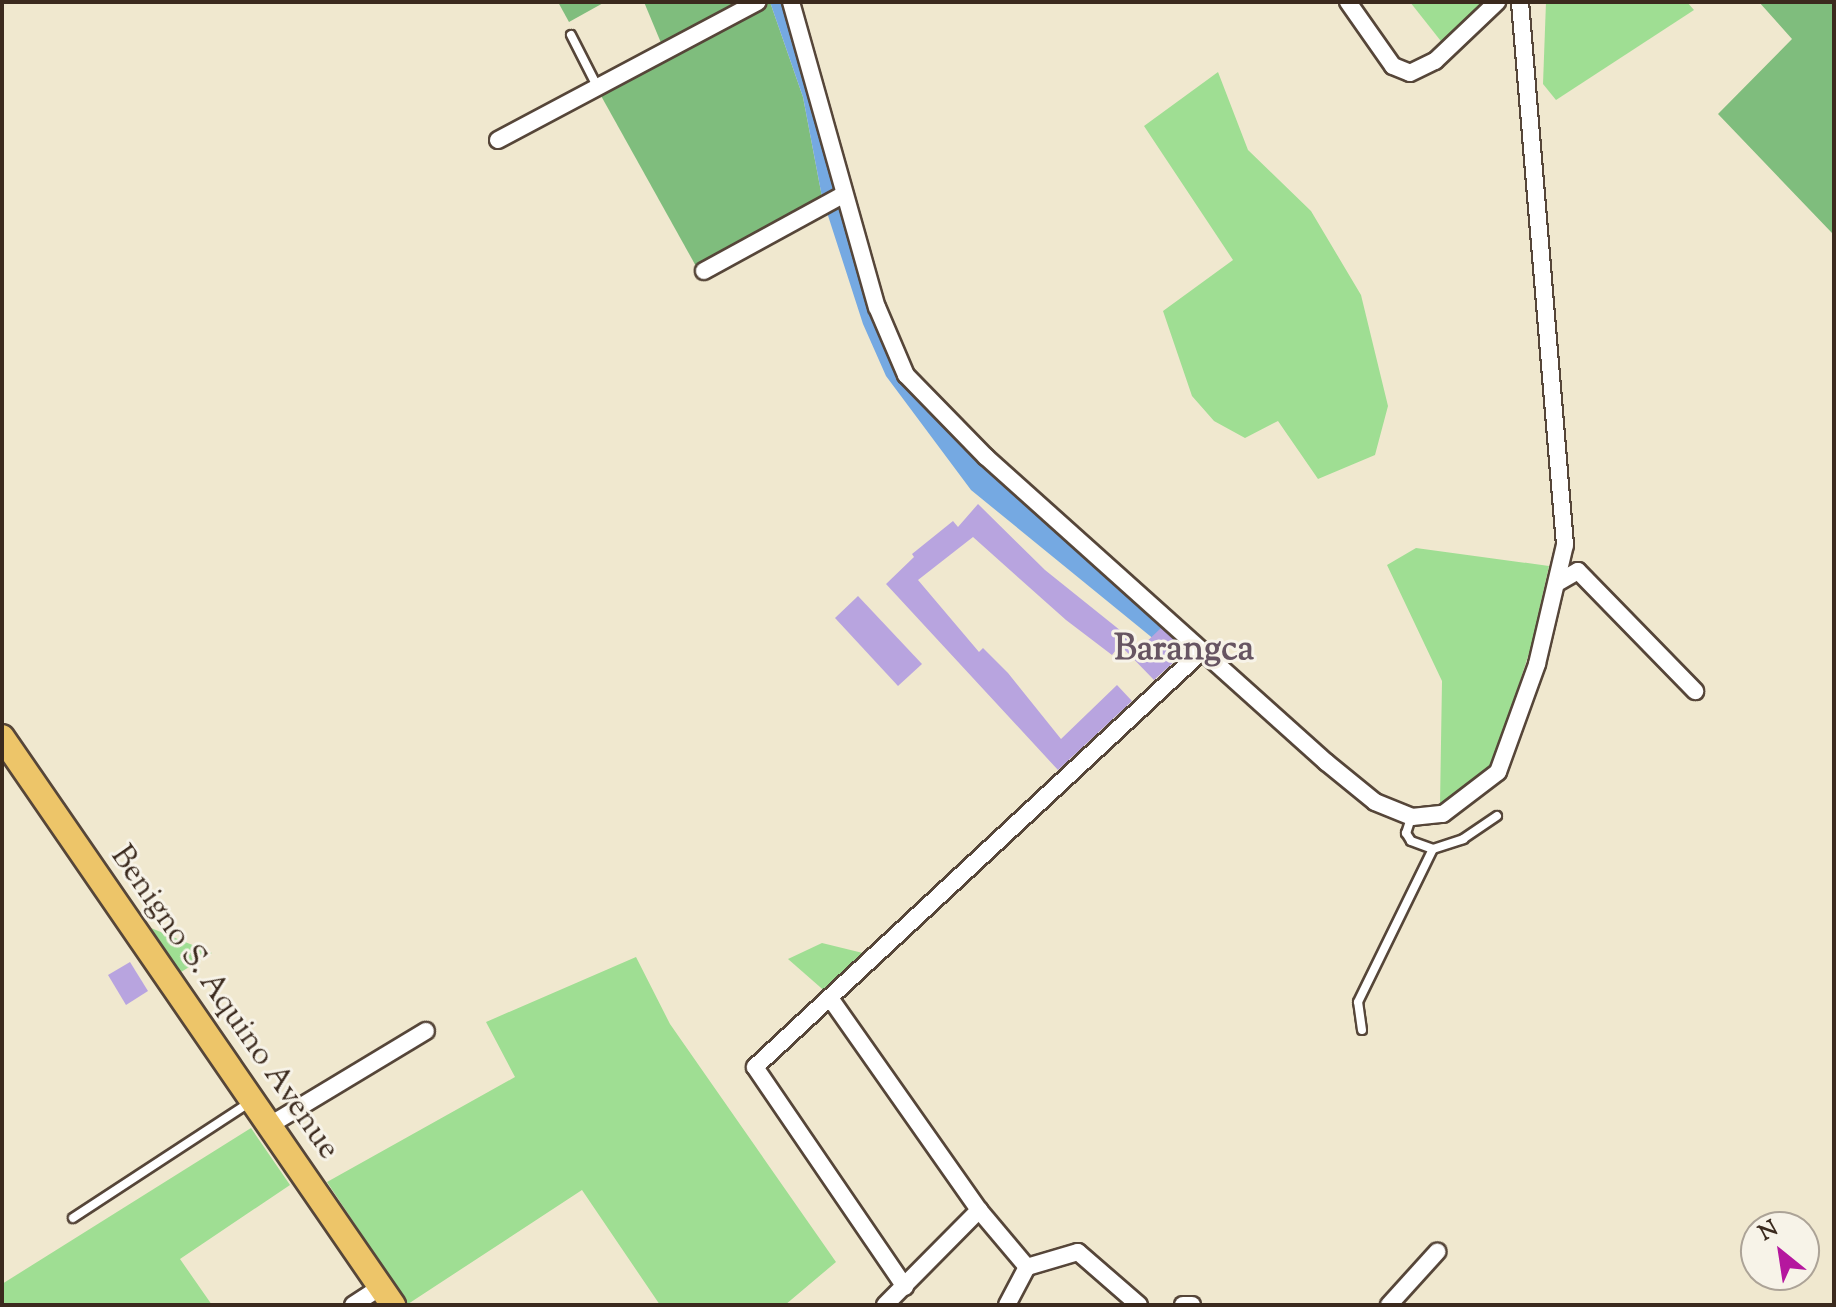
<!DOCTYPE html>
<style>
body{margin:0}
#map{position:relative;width:1836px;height:1307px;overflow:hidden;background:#f0e8cf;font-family:"Sorts Mill Goudy",serif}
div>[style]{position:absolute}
.green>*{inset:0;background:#9fde93}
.forest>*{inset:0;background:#7fbd7d}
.water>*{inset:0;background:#75a9e2}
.building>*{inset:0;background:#b8a4df}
.roads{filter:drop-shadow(2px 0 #564639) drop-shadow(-2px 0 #564639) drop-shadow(0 2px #564639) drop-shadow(0 -2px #564639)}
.service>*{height:8px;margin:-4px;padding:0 4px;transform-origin:4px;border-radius:4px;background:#fff}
.minor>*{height:16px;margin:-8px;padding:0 8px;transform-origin:8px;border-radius:8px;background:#fff}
.primary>*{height:24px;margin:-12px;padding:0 12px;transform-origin:12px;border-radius:12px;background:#edc569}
span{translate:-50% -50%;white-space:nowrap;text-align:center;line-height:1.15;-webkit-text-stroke:6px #f7f3e8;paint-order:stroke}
.street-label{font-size:32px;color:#3b2a1e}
.quarter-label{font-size:36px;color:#675562;font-weight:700}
.frame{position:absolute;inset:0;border:4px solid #3b2a1e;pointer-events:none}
.north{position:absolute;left:1740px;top:1211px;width:80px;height:80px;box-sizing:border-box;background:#f7f3e8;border:2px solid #aca397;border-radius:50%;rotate:330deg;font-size:22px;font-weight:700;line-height:32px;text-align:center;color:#3b2a1e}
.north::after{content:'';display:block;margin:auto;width:28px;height:36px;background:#b5179e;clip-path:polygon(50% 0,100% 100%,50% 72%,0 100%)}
</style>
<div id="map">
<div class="green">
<i style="clip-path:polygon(1410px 2px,1490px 2px,1444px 45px)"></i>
<i style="clip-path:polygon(1546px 2px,1687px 2px,1694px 10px,1556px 100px,1543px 84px)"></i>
<i style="clip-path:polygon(1218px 72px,1248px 150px,1311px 211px,1361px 295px,1388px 406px,1375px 455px,1318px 479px,1278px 421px,1245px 438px,1214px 421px,1192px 396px,1163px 311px,1233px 260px,1144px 126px)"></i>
<i style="clip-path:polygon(1416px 548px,1549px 566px,1531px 647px,1492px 767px,1440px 805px,1442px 681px,1387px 565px)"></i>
<i style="clip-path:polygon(151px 928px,212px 953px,181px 972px)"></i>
<i style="clip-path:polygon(822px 943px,871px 955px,828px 994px,788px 959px)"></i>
<i style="clip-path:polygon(636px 957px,670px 1024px,836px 1262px,785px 1305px,660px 1305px,582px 1190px,408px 1304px,327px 1182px,515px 1077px,486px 1022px)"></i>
<i style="clip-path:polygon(251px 1128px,290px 1185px,180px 1259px,212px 1305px,2px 1305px,2px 1284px)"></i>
</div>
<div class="forest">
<i style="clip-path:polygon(558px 2px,605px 2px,569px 22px)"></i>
<i style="clip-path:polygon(644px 2px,742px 2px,664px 50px)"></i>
<i style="clip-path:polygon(770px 2px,803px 97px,822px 197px,697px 268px,600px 94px)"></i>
<i style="clip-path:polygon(1759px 2px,1834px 2px,1832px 233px,1718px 114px,1792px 39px)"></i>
</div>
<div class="water">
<i style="clip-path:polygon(770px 2px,783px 2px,879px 329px,902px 383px,978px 462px,1200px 660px,1193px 671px,971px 490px,886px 376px,863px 324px,822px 197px,803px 97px)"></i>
</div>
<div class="building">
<i style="clip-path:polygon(978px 504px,1045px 570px,1141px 647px,1161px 628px,1186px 651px,1154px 680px,1120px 645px,1112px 655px,1066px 620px,973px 537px,918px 580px,979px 652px,983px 648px,1008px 673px,1061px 739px,1117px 685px,1132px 701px,1058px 770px,886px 584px,914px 557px,912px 554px,953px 521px,958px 527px)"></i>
<i style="clip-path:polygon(858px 596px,922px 664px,898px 686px,835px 618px)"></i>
<i style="clip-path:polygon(130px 962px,148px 991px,126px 1005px,108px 975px)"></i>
</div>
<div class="roads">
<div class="service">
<i style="left:571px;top:35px;width:59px;rotate:63deg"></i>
<i style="left:1411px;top:818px;width:16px;rotate:108deg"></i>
<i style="left:1406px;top:833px;width:9px;rotate:58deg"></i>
<i style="left:1411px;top:841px;width:23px;rotate:20deg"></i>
<i style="left:1433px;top:849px;width:32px;rotate:-18deg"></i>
<i style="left:1463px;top:839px;width:41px;rotate:-34.1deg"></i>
<i style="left:1362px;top:1030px;width:28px;rotate:-98deg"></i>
<i style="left:1358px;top:1002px;width:170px;rotate:-63.9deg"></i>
<i style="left:73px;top:1218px;width:214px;rotate:-33.2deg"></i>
</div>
<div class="minor">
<i style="left:791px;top:2px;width:317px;rotate:74.3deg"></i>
<i style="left:877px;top:307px;width:74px;rotate:66.9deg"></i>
<i style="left:906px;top:375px;width:115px;rotate:45.7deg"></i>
<i style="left:986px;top:457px;width:457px;rotate:41.9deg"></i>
<i style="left:1326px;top:762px;width:63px;rotate:39.2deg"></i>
<i style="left:1375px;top:802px;width:40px;rotate:22deg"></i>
<i style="left:1412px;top:817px;width:31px;rotate:-6deg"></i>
<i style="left:1443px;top:814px;width:69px;rotate:-37.4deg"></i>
<i style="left:1498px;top:772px;width:115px;rotate:-70.1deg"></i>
<i style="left:1537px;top:664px;width:122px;rotate:-76.8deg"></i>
<i style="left:1565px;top:545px;width:545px;rotate:-94.74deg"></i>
<i style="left:1348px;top:2px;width:78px;rotate:54.9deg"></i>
<i style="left:1393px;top:66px;width:18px;rotate:22deg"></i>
<i style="left:1410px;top:73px;width:28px;rotate:-26deg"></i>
<i style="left:1435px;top:61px;width:86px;rotate:-43.6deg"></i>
<i style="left:498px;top:140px;width:294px;rotate:-28deg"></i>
<i style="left:704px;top:271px;width:158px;rotate:-28.7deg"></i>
<i style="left:1557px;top:583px;width:24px;rotate:-30deg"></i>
<i style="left:1578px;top:571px;width:168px;rotate:45.7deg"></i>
<i style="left:830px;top:998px;width:259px;rotate:54.9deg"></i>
<i style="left:979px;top:1210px;width:75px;rotate:49.9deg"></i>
<i style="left:1027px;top:1267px;width:43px;rotate:117.8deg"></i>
<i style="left:270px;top:1125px;width:182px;rotate:-31.1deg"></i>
<i style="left:1027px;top:1267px;width:53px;rotate:-16.4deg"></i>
<i style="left:1078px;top:1252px;width:81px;rotate:41deg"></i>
<i style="left:905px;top:1287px;width:266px;rotate:-124.3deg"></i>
<i style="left:755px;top:1067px;width:609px;rotate:-42.94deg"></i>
<i style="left:353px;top:1305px;width:33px;rotate:-33deg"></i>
<i style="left:885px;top:1305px;width:134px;rotate:-45.3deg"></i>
<i style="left:1183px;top:1305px;width:9px"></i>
<i style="left:1389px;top:1305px;width:72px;rotate:-47.8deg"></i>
</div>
<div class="primary">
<i style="left:2px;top:737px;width:690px;rotate:55.46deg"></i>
</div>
</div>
<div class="street-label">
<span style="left:224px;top:1003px;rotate:55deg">Benigno S. Aquino Avenue</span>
</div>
<div class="quarter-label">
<span style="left:1184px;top:651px">Barangca</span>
</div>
<div class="frame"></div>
<div class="north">N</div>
</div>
